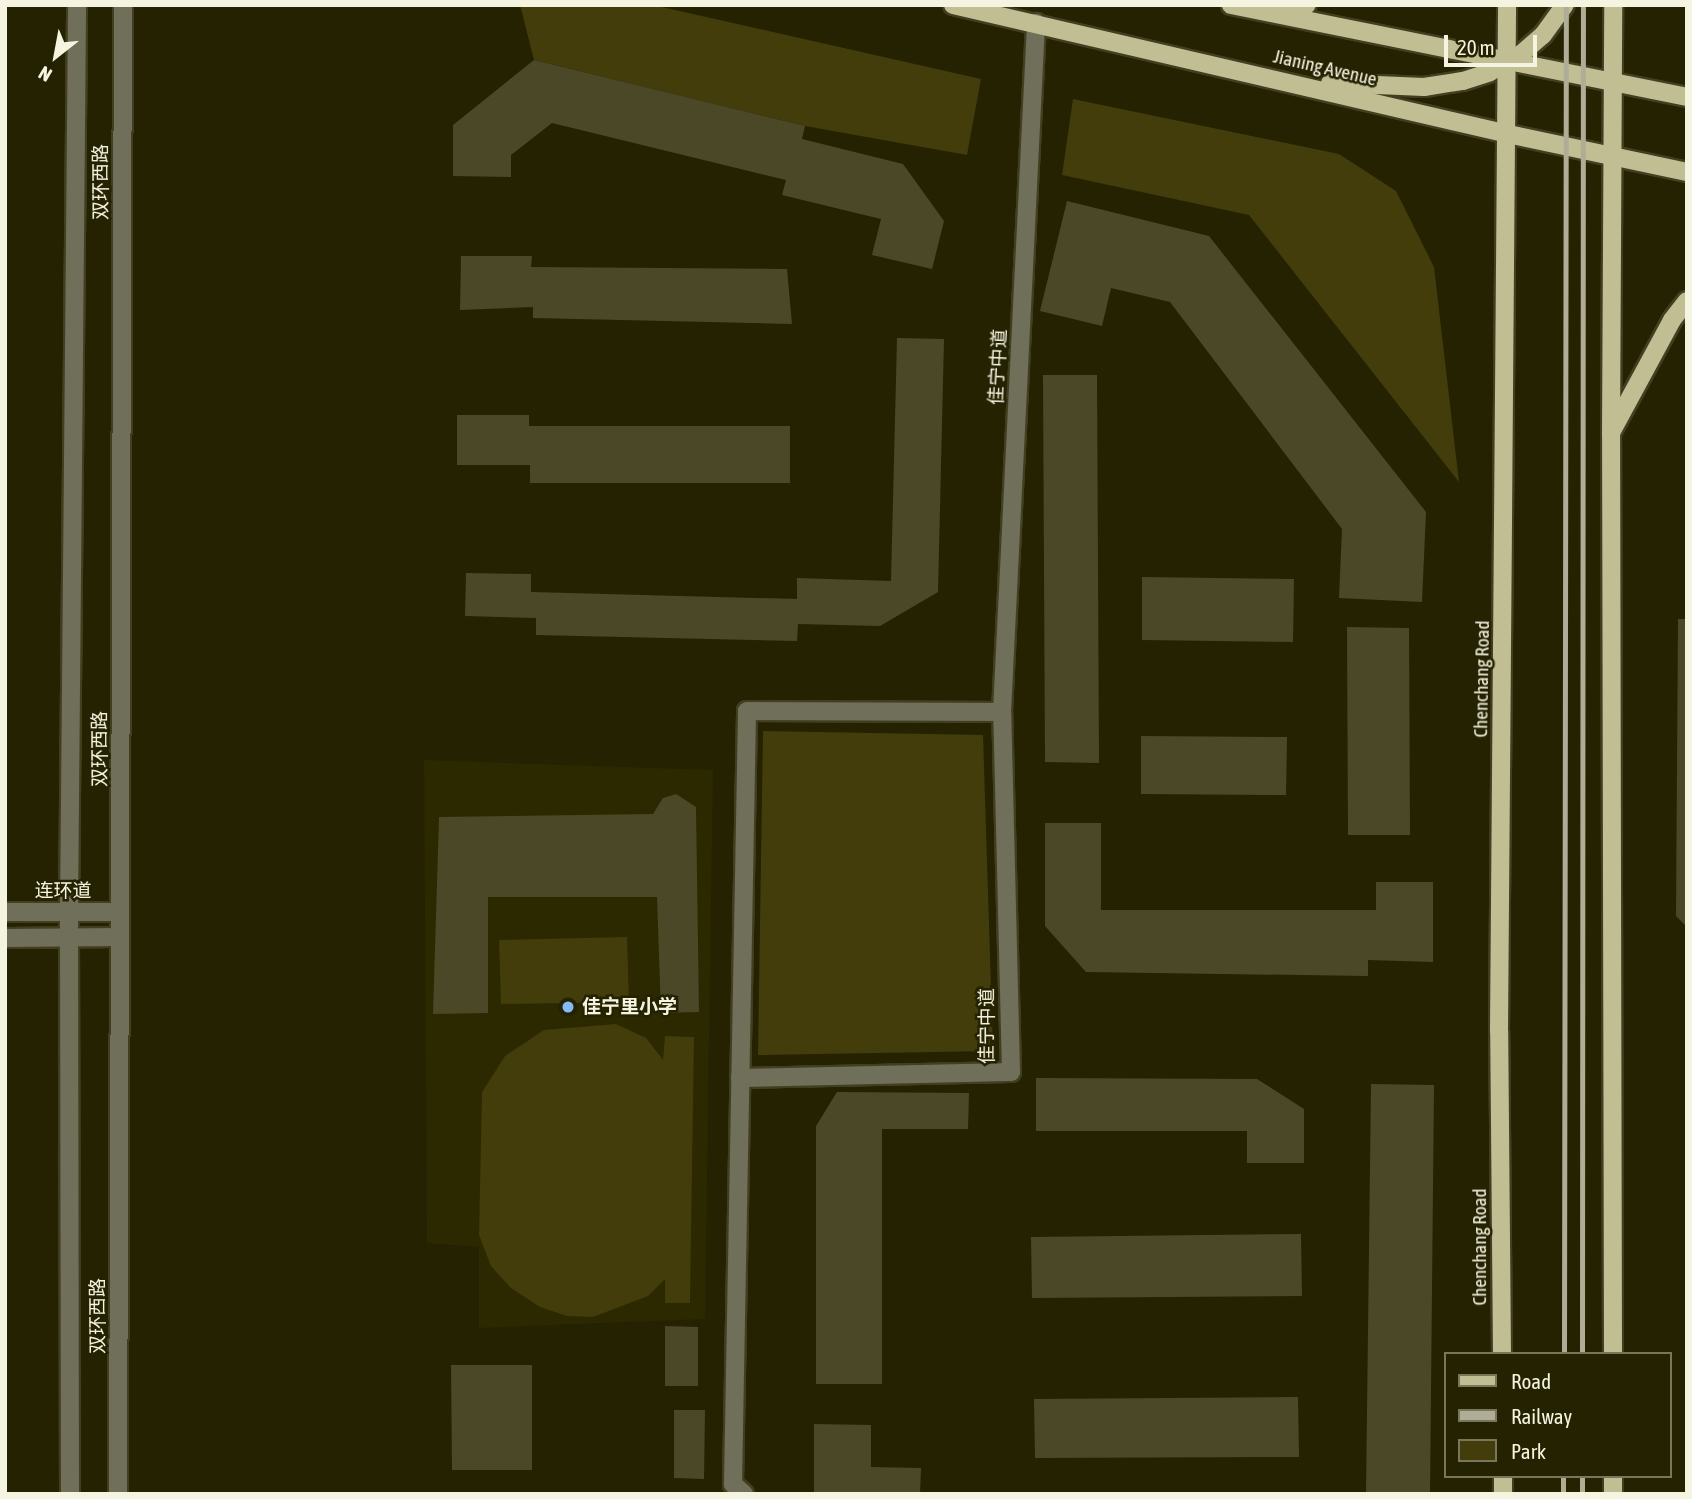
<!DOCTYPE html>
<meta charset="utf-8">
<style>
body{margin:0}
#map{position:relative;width:1692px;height:1499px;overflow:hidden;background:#252202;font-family:"Asap Condensed","Noto Sans SC",sans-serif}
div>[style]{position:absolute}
.built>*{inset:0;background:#2c2800}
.green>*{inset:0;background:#423d0a}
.building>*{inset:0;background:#4b4827}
.roads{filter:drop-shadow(2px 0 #423f21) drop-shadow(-2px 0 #423f21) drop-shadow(0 2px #423f21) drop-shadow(0 -2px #423f21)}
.minor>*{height:18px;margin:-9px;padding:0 9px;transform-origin:9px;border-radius:9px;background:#706f5a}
.major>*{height:18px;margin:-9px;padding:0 9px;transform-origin:9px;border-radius:9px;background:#c1be93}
.rail>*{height:5px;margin:-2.5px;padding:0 2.5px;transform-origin:2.5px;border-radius:2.5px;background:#afad96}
.dots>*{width:19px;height:19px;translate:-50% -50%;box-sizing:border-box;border:4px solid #252202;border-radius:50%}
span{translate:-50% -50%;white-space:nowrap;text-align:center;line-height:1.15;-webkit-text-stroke:5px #252202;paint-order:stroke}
.street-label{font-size:19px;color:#f5f4e1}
.poi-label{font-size:19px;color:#f5f4e1;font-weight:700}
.left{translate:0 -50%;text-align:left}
.frame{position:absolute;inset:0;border:7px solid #f5f4e1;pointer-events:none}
.legend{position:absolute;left:1444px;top:1352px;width:228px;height:126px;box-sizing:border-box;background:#252202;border:2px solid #78765b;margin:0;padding:9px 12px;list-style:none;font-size:21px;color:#f5f4e1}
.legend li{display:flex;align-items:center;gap:14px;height:35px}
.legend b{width:35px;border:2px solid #78765b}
.north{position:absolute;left:21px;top:21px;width:70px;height:70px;-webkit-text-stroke:5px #252202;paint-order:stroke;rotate:211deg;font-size:19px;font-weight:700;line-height:28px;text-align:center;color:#f5f4e1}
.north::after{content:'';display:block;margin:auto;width:24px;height:32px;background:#f5f4e1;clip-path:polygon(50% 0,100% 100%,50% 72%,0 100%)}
.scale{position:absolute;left:1444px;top:35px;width:93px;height:32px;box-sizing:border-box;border:4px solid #f5f4e1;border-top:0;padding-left:9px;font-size:21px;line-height:24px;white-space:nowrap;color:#f5f4e1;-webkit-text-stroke:5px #252202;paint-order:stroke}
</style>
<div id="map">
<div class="built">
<i style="clip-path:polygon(424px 760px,713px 770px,705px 1319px,479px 1328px,479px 1247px,427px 1243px)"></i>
</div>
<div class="green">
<i style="clip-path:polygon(520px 5px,653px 5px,981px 79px,967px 155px,805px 126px,534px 60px)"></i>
<i style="clip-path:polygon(1073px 99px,1339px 154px,1396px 191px,1434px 267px,1459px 482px,1249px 215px,1062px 175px)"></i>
<i style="clip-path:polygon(763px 731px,983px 735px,993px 1051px,758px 1055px)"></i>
<i style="clip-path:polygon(627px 937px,629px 1002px,501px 1004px,499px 940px)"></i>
<i style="clip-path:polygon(616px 1024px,646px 1038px,663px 1060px,665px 1036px,694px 1037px,690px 1303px,665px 1303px,665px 1279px,648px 1296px,593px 1317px,567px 1316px,540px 1307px,511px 1288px,491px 1266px,479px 1235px,482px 1092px,505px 1056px,544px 1030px)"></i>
</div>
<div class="building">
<i style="clip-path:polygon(534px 60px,805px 126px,802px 139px,903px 164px,944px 221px,932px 269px,872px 255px,881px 219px,782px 195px,786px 180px,552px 123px,511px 155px,511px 177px,453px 176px,453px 125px)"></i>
<i style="clip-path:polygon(1067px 201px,1209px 236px,1426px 512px,1422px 602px,1339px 598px,1342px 529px,1170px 302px,1111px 288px,1102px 326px,1040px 311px)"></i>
<i style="clip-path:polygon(461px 256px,532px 256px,531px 267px,787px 269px,792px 324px,533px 318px,533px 307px,460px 310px)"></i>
<i style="clip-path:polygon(897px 338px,944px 339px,938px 592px,880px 626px,798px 624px,797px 641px,536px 635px,536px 618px,465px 616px,466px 573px,531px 574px,531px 592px,797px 599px,797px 578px,891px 581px)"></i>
<i style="clip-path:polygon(1043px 375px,1097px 375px,1099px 763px,1045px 762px)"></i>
<i style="clip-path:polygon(457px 415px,529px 415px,529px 426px,790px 426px,790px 483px,530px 483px,530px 465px,457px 465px)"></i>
<i style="clip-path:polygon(1142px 577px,1294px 579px,1293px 642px,1142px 640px)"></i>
<i style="clip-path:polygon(1678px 619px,1687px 619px,1687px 927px,1676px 916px)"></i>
<i style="clip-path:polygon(1347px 627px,1409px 628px,1410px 835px,1348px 835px)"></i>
<i style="clip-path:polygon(1141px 736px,1287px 737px,1286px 795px,1141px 794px)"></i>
<i style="clip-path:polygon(676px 794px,696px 807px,699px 1012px,661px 1013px,657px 897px,488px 897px,488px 1013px,433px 1014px,439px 817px,653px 814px,663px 798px)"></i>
<i style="clip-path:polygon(1045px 823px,1101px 823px,1101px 910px,1376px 910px,1376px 882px,1433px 882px,1433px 962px,1368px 960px,1368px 976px,1086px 972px,1045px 926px)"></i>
<i style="clip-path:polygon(1036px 1078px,1257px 1079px,1304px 1109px,1304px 1163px,1247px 1163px,1247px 1131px,1036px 1131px)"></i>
<i style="clip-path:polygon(1371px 1084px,1434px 1085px,1430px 1494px,1366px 1494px)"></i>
<i style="clip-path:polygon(837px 1092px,969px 1093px,968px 1129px,882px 1129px,882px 1384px,816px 1384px,816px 1126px)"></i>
<i style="clip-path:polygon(1301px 1234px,1302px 1296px,1032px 1298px,1031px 1237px)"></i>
<i style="clip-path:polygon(665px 1326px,698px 1327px,698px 1386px,665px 1386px)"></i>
<i style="clip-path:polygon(451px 1365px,532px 1365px,532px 1470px,452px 1470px)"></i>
<i style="clip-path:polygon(1298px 1397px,1299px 1457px,1035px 1458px,1034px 1399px)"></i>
<i style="clip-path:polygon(674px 1410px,705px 1410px,704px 1479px,674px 1478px)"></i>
<i style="clip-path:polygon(814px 1424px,871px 1425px,871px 1467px,921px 1468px,920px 1494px,814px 1494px)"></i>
</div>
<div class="roads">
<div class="minor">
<i style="left:5px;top:912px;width:115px"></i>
<i style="left:5px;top:938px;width:115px;rotate:-0.5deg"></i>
<i style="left:740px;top:1078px;width:271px;rotate:-1.3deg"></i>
<i style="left:1011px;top:1072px;width:360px;rotate:-91.4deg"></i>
<i style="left:1002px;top:712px;width:690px;rotate:-87.17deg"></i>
<i style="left:70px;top:1494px;width:582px;rotate:-90.1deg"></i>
<i style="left:69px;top:912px;width:907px;rotate:-89.49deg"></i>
<i style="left:118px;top:1494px;width:1489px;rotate:-89.81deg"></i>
<i style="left:744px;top:1494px;width:15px;rotate:-138deg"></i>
<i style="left:733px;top:1484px;width:773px;rotate:-88.96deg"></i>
<i style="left:747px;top:711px;width:255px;rotate:0.2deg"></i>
</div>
<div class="major">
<i style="left:953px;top:5px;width:570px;rotate:13.09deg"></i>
<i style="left:1508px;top:134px;width:183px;rotate:12deg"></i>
<i style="left:1231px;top:5px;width:465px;rotate:11.4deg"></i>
<i style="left:1277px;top:9px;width:30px;rotate:-8deg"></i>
<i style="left:1330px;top:83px;width:94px;rotate:2.4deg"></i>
<i style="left:1424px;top:87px;width:39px;rotate:-9deg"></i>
<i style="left:1463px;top:81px;width:28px;rotate:-18deg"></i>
<i style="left:1490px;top:72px;width:36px;rotate:-30deg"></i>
<i style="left:1521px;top:54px;width:29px;rotate:-41deg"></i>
<i style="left:1543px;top:35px;width:37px;rotate:-54deg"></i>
<i style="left:1612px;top:431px;width:126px;rotate:-61.6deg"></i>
<i style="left:1672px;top:320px;width:24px;rotate:-52deg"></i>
<i style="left:1502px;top:1354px;width:323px;rotate:-90.5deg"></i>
<i style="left:1499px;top:1031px;width:1026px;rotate:-89.55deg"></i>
<i style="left:1613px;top:1354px;width:920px;rotate:-90.12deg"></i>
<i style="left:1611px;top:434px;width:429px;rotate:-89.7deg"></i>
<i style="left:1503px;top:1476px;width:18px;rotate:90deg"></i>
<i style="left:1613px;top:1476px;width:18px;rotate:90deg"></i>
</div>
</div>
<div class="rail">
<i style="left:1564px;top:1354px;width:1349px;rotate:-89.92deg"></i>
<i style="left:1582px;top:1354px;width:1349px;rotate:-89.96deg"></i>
<i style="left:1563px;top:1494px;width:18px;rotate:-90deg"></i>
<i style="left:1582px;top:1494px;width:18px;rotate:-90deg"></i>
</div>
<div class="dots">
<i style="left:568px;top:1007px;background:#86bbfb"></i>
</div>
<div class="street-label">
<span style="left:1325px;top:68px;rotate:13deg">Jianing Avenue</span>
<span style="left:101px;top:182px;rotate:-90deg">双环西路</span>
<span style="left:998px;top:367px;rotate:-87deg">佳宁中道</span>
<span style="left:1482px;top:679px;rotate:-89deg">Chenchang Road</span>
<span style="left:100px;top:749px;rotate:-90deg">双环西路</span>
<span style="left:63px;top:891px">连环道</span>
<span style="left:987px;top:1026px;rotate:-90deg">佳宁中道</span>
<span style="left:1480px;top:1247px;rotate:-90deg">Chenchang Road</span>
<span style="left:98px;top:1316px;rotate:-90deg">双环西路</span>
</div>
<div class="poi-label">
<span class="left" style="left:582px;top:1007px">佳宁里小学</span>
</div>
<div class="frame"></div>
<ul class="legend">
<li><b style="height:9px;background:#c1be93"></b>Road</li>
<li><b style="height:9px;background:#afad96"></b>Railway</li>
<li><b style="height:19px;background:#423d0a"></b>Park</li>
</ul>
<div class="north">N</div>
<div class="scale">20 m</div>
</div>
